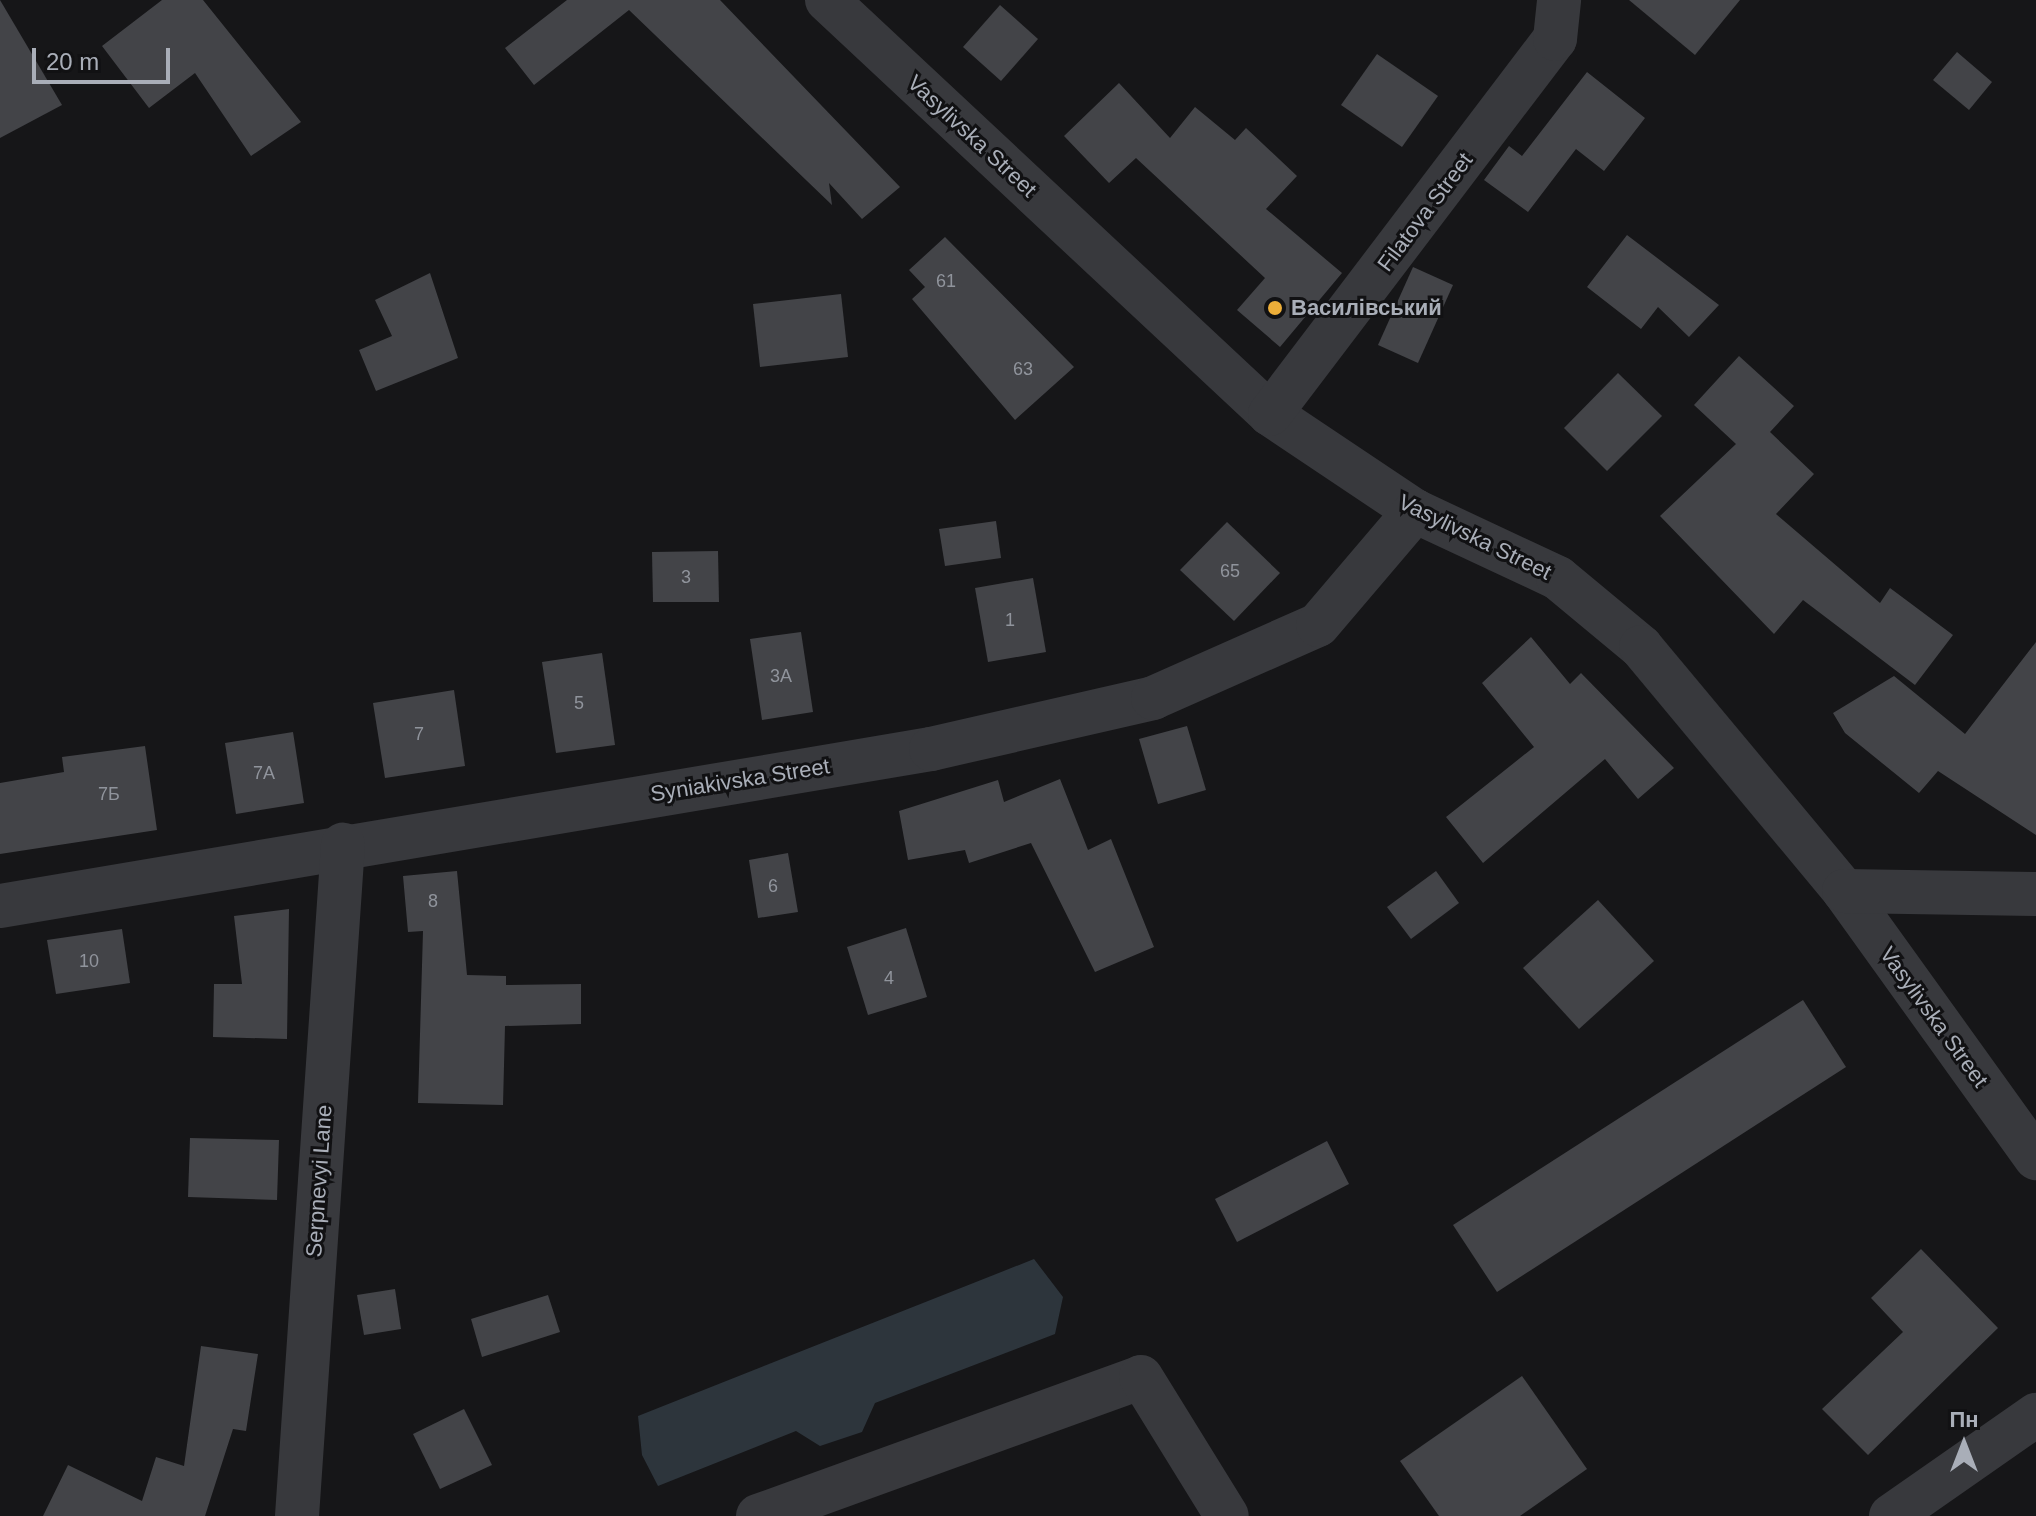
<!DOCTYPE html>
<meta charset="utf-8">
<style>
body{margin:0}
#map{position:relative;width:2036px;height:1516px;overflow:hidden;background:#161618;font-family:Helvetica,sans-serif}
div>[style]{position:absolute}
.water>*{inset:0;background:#2d353c}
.building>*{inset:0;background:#434448}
.minor>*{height:44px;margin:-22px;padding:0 22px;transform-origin:22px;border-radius:22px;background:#38393d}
.dots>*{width:22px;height:22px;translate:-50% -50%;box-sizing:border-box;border:4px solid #111113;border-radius:50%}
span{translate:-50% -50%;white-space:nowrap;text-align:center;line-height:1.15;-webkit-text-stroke:6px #111113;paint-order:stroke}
.number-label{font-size:18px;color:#90949c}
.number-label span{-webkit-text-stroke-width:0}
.street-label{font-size:22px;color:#a9aeb8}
.poi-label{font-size:22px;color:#a9aeb8;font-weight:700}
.left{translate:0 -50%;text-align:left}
.north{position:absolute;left:1924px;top:1404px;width:80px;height:80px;-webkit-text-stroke:6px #111113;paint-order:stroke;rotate:0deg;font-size:22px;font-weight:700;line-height:32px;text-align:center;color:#a9aeb8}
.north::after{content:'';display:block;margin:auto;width:28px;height:36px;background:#a9aeb8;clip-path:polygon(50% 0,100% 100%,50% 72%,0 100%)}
.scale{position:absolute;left:32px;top:48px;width:138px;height:36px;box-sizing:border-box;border:4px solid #a9aeb8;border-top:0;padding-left:10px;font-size:24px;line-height:28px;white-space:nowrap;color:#a9aeb8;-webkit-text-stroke:6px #111113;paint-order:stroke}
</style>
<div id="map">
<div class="water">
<i style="clip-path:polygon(1034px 1259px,1063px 1297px,1055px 1334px,875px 1403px,862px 1432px,820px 1446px,796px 1431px,658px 1486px,642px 1455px,638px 1416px)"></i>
</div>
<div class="building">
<i style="clip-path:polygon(0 0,62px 105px,0 138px)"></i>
<i style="clip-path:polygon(162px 0,203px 0,301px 122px,251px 156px,195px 73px,149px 108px,102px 46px)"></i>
<i style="clip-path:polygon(567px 0,720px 0,900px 187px,862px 219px,829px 183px,832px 205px,629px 10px,534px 85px,505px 48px)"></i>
<i style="clip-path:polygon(1629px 0,1740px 0,1695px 55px)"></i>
<i style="clip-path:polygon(1000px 5px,1038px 39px,1001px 81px,963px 47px)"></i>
<i style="clip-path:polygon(1957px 52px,1992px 82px,1969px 110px,1933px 80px)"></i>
<i style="clip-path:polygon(1377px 54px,1438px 96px,1402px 147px,1341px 105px)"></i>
<i style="clip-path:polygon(1587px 72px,1645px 118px,1604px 171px,1576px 149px,1528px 212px,1484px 180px,1509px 146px,1522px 156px)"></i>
<i style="clip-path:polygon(1119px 83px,1170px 138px,1195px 107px,1235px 140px,1246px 128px,1297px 176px,1266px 209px,1342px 273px,1280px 347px,1237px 310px,1265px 278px,1136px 158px,1109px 183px,1064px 136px)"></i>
<i style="clip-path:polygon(1627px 235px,1719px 305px,1689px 337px,1658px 307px,1641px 329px,1587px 287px)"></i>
<i style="clip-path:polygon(945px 237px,1074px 367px,1015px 420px,912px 299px,925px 287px,909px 270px)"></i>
<i style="clip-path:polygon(1413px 267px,1453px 285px,1418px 363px,1378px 345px)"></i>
<i style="clip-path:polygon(430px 273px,458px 358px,376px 391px,359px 350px,392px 336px,375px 300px)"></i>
<i style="clip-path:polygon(841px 294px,848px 357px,760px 367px,753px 304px)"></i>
<i style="clip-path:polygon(1739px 356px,1794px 406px,1770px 432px,1814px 474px,1776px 514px,1880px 603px,1890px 588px,1953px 635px,1915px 685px,1803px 600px,1774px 634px,1660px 516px,1736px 444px,1694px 405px)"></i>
<i style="clip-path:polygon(1618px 373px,1662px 416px,1607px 471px,1564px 428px)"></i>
<i style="clip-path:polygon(996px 521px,1001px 558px,945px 566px,939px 529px)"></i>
<i style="clip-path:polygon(1227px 522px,1280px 573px,1234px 621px,1180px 570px)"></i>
<i style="clip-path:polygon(718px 551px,719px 602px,653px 602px,652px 552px)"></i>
<i style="clip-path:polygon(1033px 578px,1046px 652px,988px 662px,975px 588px)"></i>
<i style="clip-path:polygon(801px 632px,813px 712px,762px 720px,750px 639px)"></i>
<i style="clip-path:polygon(1531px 637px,1570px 684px,1581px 673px,1674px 768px,1638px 799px,1605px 759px,1483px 863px,1446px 817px,1534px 747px,1482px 683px)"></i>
<i style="clip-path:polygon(2036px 642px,2036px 835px,1938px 771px,1919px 793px,1845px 733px,1833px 713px,1894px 676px,1965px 734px)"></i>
<i style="clip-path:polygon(602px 653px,615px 745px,556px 753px,542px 662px)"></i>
<i style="clip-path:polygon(454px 690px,465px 766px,385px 778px,373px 703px)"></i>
<i style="clip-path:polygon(1187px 726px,1206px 790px,1158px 804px,1139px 739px)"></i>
<i style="clip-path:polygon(293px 732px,304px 803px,236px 814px,225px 743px)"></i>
<i style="clip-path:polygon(145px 746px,157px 830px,0 854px,0 783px,64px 772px,62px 757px)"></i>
<i style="clip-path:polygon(1060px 779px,1088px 850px,1111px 839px,1154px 947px,1095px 972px,1031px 843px,969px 863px,965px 850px,908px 860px,899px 811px,998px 780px,1004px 802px)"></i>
<i style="clip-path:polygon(788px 853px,798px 912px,758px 918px,749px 860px)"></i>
<i style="clip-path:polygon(457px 871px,467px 975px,506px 976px,506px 985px,581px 984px,581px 1024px,505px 1026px,503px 1105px,418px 1103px,423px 931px,408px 932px,403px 876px)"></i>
<i style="clip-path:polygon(1436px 871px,1459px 903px,1411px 939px,1387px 907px)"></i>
<i style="clip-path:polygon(1598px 900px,1654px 961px,1579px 1029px,1523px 968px)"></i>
<i style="clip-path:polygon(289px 909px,287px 1039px,213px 1037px,214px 984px,242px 984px,234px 916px)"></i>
<i style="clip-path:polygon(906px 928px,927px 997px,868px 1015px,847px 947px)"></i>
<i style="clip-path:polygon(122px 929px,130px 983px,56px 994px,47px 940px)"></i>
<i style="clip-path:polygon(1803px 1000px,1846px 1067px,1497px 1292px,1453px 1225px)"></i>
<i style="clip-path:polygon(190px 1138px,279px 1140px,277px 1200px,188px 1197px)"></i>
<i style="clip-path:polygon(1327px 1141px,1349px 1184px,1237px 1242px,1215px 1199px)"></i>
<i style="clip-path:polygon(1921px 1249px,1998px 1328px,1868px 1455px,1822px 1409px,1903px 1332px,1871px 1298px)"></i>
<i style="clip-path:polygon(395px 1289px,401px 1329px,364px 1335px,357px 1295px)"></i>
<i style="clip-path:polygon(548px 1295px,560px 1332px,482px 1357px,471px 1319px)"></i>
<i style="clip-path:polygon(201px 1346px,258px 1354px,246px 1431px,233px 1429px,205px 1516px,43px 1516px,68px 1465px,142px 1501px,156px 1457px,184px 1466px)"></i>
<i style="clip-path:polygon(1522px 1376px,1587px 1469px,1520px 1516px,1439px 1516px,1400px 1461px)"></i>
<i style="clip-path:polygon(464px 1409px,492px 1465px,440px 1489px,413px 1434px)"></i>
</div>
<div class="minor">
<i style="left:827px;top:0;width:606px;rotate:43.06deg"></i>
<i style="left:1270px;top:414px;width:174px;rotate:33.8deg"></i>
<i style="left:1415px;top:511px;width:158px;rotate:25.1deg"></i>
<i style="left:1558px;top:578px;width:108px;rotate:39.7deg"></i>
<i style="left:1641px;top:647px;width:317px;rotate:50.2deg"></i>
<i style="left:1844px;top:891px;width:329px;rotate:54.3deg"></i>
<i style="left:1270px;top:414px;width:471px;rotate:-52.8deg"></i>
<i style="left:1555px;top:39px;width:39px;rotate:-84deg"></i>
<i style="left:1844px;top:891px;width:192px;rotate:0.9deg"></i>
<i style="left:0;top:906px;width:944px;rotate:-9.57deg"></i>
<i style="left:931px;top:749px;width:228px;rotate:-12.9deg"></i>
<i style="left:1153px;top:698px;width:180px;rotate:-23.9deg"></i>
<i style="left:1318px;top:625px;width:150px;rotate:-49.6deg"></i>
<i style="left:297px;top:1516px;width:673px;rotate:-86.08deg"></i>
<i style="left:758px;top:1516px;width:407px;rotate:-19.9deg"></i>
<i style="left:1141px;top:1377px;width:163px;rotate:58.3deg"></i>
<i style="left:1891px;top:1516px;width:177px;rotate:-34.9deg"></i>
</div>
<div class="dots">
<i style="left:1275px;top:308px;background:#edae39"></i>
</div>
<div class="number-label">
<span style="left:946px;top:281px">61</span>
<span style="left:1023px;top:369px">63</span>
<span style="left:1230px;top:571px">65</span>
<span style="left:686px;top:577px">3</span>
<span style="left:1010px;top:620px">1</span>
<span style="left:781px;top:676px">3А</span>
<span style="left:579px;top:703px">5</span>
<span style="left:419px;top:734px">7</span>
<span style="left:264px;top:773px">7А</span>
<span style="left:109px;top:794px">7Б</span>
<span style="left:773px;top:886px">6</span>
<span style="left:433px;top:901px">8</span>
<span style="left:89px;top:961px">10</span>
<span style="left:889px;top:978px">4</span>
</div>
<div class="street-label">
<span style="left:972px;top:136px;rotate:43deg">Vasylivska Street</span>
<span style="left:1425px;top:212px;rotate:-53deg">Filatova Street</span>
<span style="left:1475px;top:537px;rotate:26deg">Vasylivska Street</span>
<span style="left:740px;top:780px;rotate:-9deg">Syniakivska Street</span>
<span style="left:1934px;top:1017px;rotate:54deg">Vasylivska Street</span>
<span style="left:319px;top:1181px;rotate:-86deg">Serpnevyi Lane</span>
</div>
<div class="poi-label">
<span class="left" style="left:1291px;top:308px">Василівський</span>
</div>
<div class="north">Пн</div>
<div class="scale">20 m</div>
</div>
